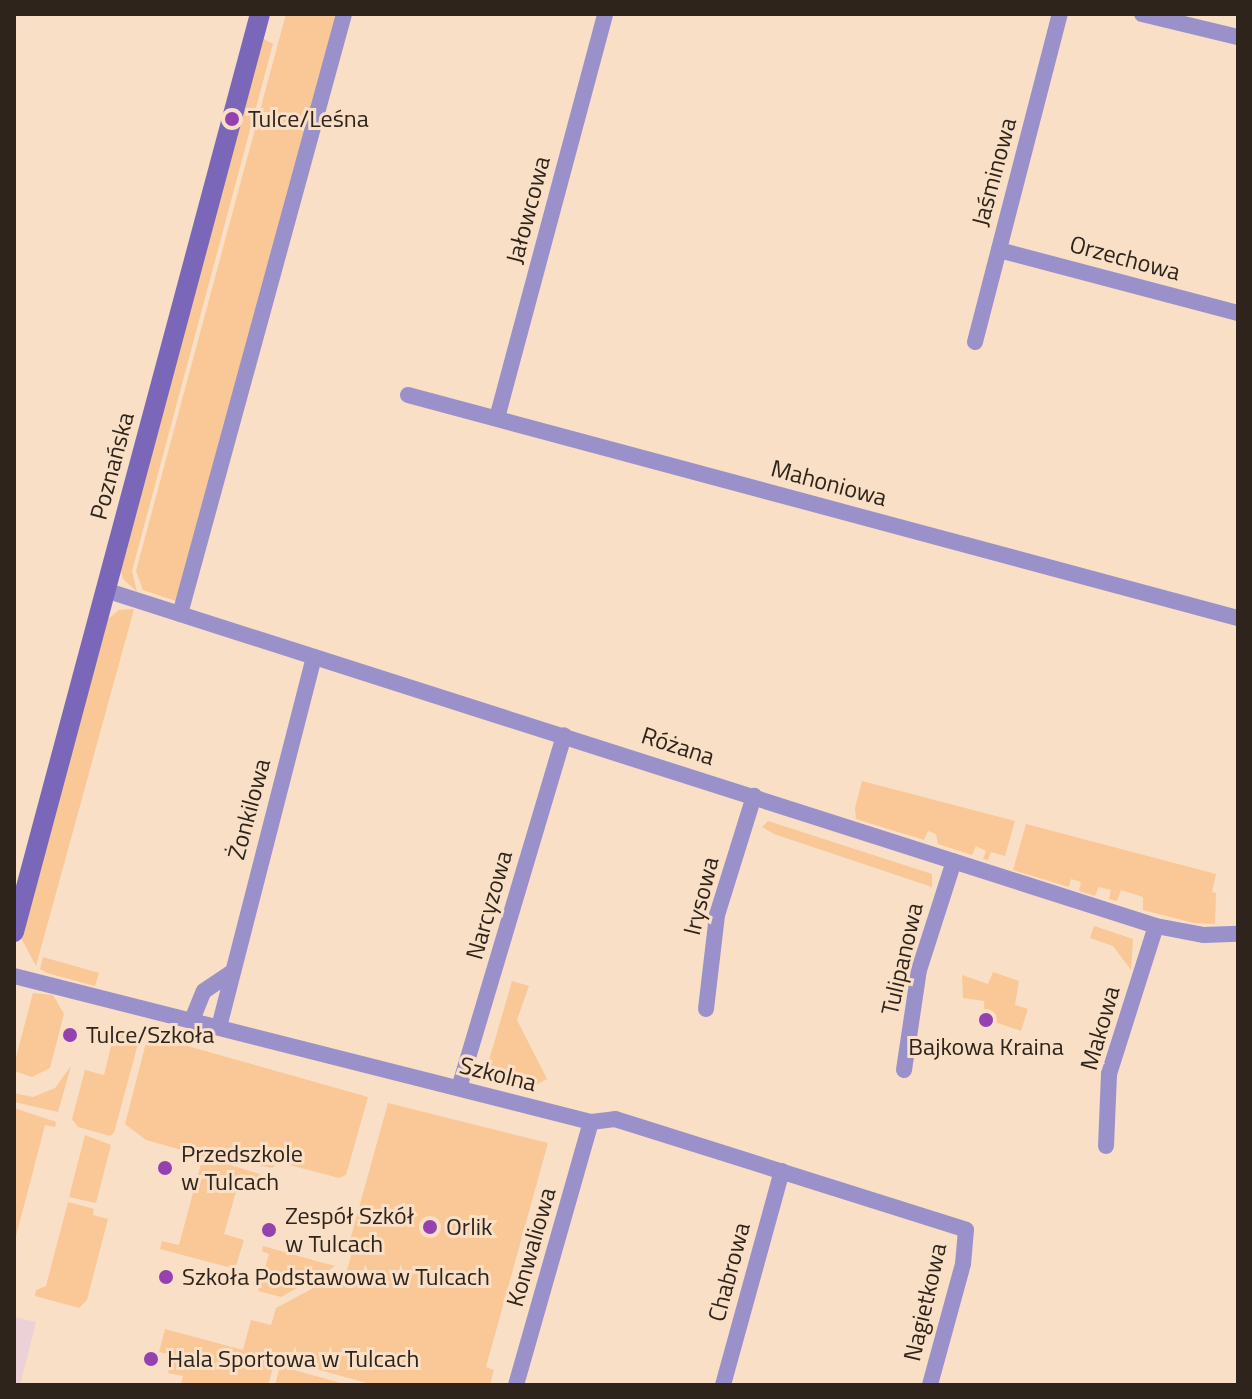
<!DOCTYPE html>
<meta charset="utf-8">
<style>
body{margin:0}
#map{position:relative;width:1252px;height:1399px;overflow:hidden;background:#f8dfc6;font-family:"Titillium Web",sans-serif}
div>[style]{position:absolute}
.commercial>*{inset:0;background:#ecd2d7}
.green>*{inset:0;background:#f9c896}
.street>*{height:16px;margin:-8px;padding:0 8px;transform-origin:8px;border-radius:8px;background:#9b91ca}
.secondary>*{height:20px;margin:-10px;padding:0 10px;transform-origin:10px;border-radius:10px;background:#7a67ba}
.dots>*{width:22px;height:22px;translate:-50% -50%;box-sizing:border-box;border:4px solid #f8dfc6;border-radius:50%}
span{translate:-50% -50%;white-space:nowrap;text-align:center;line-height:1.15;-webkit-text-stroke:6px #f8dfc6;paint-order:stroke}
.poi-label{font-size:24px;color:#2e241b}
.left{translate:0 -50%;text-align:left}
.street-label{font-size:24px;color:#2e241b}
.frame{position:absolute;inset:0;border:16px solid #2e241b;pointer-events:none}
</style>
<div id="map">
<div class="commercial">
<i style="clip-path:polygon(14px 1317px,36px 1322px,20px 1385px,14px 1385px)"></i>
</div>
<div class="green">
<i style="clip-path:polygon(286px 14px,337px 14px,179px 602px,143px 590px,136px 571px)"></i>
<i style="clip-path:polygon(262px 38px,273px 44px,132px 571px,137px 592px,123px 579px,120px 566px)"></i>
<i style="clip-path:polygon(134px 609px,36px 966px,21px 938px,108px 619px,119px 610px)"></i>
<i style="clip-path:polygon(862px 781px,1015px 821px,1005px 856px,991px 852px,988px 860px,983px 859px,986px 851px,976px 846px,972px 855px,938px 844px,936px 834px,928px 831px,924px 840px,856px 819px,855px 808px)"></i>
<i style="clip-path:polygon(768px 821px,932px 874px,932px 887px,774px 834px,762px 827px)"></i>
<i style="clip-path:polygon(1026px 824px,1216px 874px,1212px 892px,1216px 893px,1215px 924px,1194px 923px,1143px 910px,1143px 897px,1121px 890px,1117px 901px,1109px 899px,1111px 890px,1098px 887px,1095px 896px,1079px 891px,1081px 882px,1071px 879px,1069px 887px,1013px 870px)"></i>
<i style="clip-path:polygon(1094px 926px,1133px 939px,1131px 970px,1113px 946px,1090px 938px)"></i>
<i style="clip-path:polygon(43px 957px,99px 973px,95px 986px,47px 973px,40px 969px)"></i>
<i style="clip-path:polygon(993px 972px,1019px 981px,1015px 1005px,1028px 1009px,1021px 1031px,998px 1023px,985px 1024px,984px 1001px,963px 998px,962px 975px,988px 984px)"></i>
<i style="clip-path:polygon(512px 981px,529px 986px,517px 1020px,547px 1079px,530px 1088px,487px 1077px,485px 1074px)"></i>
<i style="clip-path:polygon(33px 993px,53px 995px,64px 1014px,50px 1068px,32px 1077px,14px 1071px,14px 1065px)"></i>
<i style="clip-path:polygon(121px 1028px,140px 1036px,114px 1133px,110px 1136px,78px 1127px,72px 1119px,85px 1070px,104px 1075px,115px 1030px)"></i>
<i style="clip-path:polygon(152px 1036px,368px 1097px,346px 1175px,339px 1178px,278px 1162px,272px 1168px,231px 1159px,230px 1165px,260px 1174px,258px 1179px,241px 1174px,224px 1234px,244px 1240px,235px 1269px,160px 1249px,162px 1241px,179px 1245px,203px 1156px,146px 1140px,125px 1124px,147px 1039px)"></i>
<i style="clip-path:polygon(71px 1066px,58px 1112px,14px 1102px,14px 1093px,33px 1097px,55px 1088px)"></i>
<i style="clip-path:polygon(388px 1103px,548px 1143px,486px 1367px,494px 1370px,490px 1385px,374px 1385px,276px 1358px,268px 1385px,181px 1385px,183px 1376px,168px 1373px,172px 1355px,159px 1352px,165px 1329px,243px 1350px,251px 1320px,271px 1325px,276px 1308px,347px 1270px,352px 1253px,347px 1251px)"></i>
<i style="clip-path:polygon(14px 1108px,56px 1122px,55px 1127px,45px 1125px,14px 1244px)"></i>
<i style="clip-path:polygon(85px 1135px,111px 1145px,96px 1203px,69px 1197px)"></i>
<i style="clip-path:polygon(68px 1202px,94px 1209px,93px 1215px,108px 1219px,87px 1300px,79px 1308px,35px 1296px,36px 1290px,46px 1286px)"></i>
<i style="clip-path:polygon(263px 1246px,320px 1262px,336px 1266px,281px 1297px,258px 1291px,269px 1254px,262px 1251px)"></i>
<i style="clip-path:polygon(280px 1366px,348px 1385px,275px 1385px)"></i>
</div>
<div class="street">
<i style="left:1142px;top:14px;width:99px;rotate:13.5deg"></i>
<i style="left:999px;top:250px;width:247px;rotate:14.8deg"></i>
<i style="left:975px;top:342px;width:339px;rotate:-75.5deg"></i>
<i style="left:408px;top:395px;width:859px;rotate:15.04deg"></i>
<i style="left:497px;top:418px;width:418px;rotate:-75deg"></i>
<i style="left:105px;top:590px;width:1103px;rotate:17.73deg"></i>
<i style="left:1156px;top:926px;width:49px;rotate:10.6deg"></i>
<i style="left:1204px;top:935px;width:34px;rotate:-2deg"></i>
<i style="left:180px;top:614px;width:622px;rotate:-74.71deg"></i>
<i style="left:14px;top:976px;width:595px;rotate:14.2deg"></i>
<i style="left:591px;top:1122px;width:24px;rotate:-7deg"></i>
<i style="left:615px;top:1119px;width:368px;rotate:17.5deg"></i>
<i style="left:966px;top:1230px;width:34px;rotate:95deg"></i>
<i style="left:963px;top:1264px;width:125px;rotate:105.3deg"></i>
<i style="left:706px;top:1009px;width:95px;rotate:-83.3deg"></i>
<i style="left:717px;top:915px;width:125px;rotate:-72.7deg"></i>
<i style="left:192px;top:1020px;width:31px;rotate:-68deg"></i>
<i style="left:204px;top:991px;width:32px;rotate:-34deg"></i>
<i style="left:219px;top:1027px;width:382px;rotate:-75.6deg"></i>
<i style="left:904px;top:1070px;width:101px;rotate:-81.5deg"></i>
<i style="left:919px;top:970px;width:114px;rotate:-72.2deg"></i>
<i style="left:459px;top:1088px;width:368px;rotate:-73.4deg"></i>
<i style="left:1106px;top:1146px;width:72px;rotate:-87.6deg"></i>
<i style="left:1109px;top:1074px;width:155px;rotate:-72.4deg"></i>
<i style="left:516px;top:1385px;width:273px;rotate:-74.1deg"></i>
<i style="left:723px;top:1385px;width:222px;rotate:-74.6deg"></i>
</div>
<div class="secondary">
<i style="left:14px;top:932px;width:950px;rotate:-75deg"></i>
</div>
<div class="dots">
<i style="left:232px;top:119px;background:#9541af"></i>
<i style="left:986px;top:1020px;background:#9541af"></i>
<i style="left:70px;top:1035px;background:#9541af"></i>
<i style="left:165px;top:1168px;background:#9541af"></i>
<i style="left:430px;top:1227px;background:#9541af"></i>
<i style="left:269px;top:1230px;background:#9541af"></i>
<i style="left:166px;top:1277px;background:#9541af"></i>
<i style="left:151px;top:1359px;background:#9541af"></i>
</div>
<div class="poi-label">
<span class="left" style="left:248px;top:119px">Tulce/Leśna</span>
<span class="left" style="left:86px;top:1035px">Tulce/Szkoła</span>
<span style="left:986px;top:1047px">Bajkowa Kraina</span>
<span class="left" style="left:181px;top:1168px">Przedszkole<br>w Tulcach</span>
<span class="left" style="left:285px;top:1230px">Zespół Szkół<br>w Tulcach</span>
<span class="left" style="left:446px;top:1227px">Orlik</span>
<span class="left" style="left:182px;top:1277px">Szkoła Podstawowa w Tulcach</span>
<span class="left" style="left:167px;top:1359px">Hala Sportowa w Tulcach</span>
</div>
<div class="street-label">
<span style="left:994px;top:172px;rotate:-75deg">Jaśminowa</span>
<span style="left:528px;top:210px;rotate:-75deg">Jałowcowa</span>
<span style="left:1125px;top:258px;rotate:15deg">Orzechowa</span>
<span style="left:112px;top:466px;rotate:-75deg">Poznańska</span>
<span style="left:829px;top:483px;rotate:15deg">Mahoniowa</span>
<span style="left:678px;top:746px;rotate:18deg">Różana</span>
<span style="left:249px;top:809px;rotate:-75deg">Żonkilowa</span>
<span style="left:701px;top:896px;rotate:-76deg">Irysowa</span>
<span style="left:489px;top:905px;rotate:-74deg">Narcyzowa</span>
<span style="left:902px;top:959px;rotate:-77deg">Tulipanowa</span>
<span style="left:1100px;top:1028px;rotate:-74deg">Makowa</span>
<span style="left:498px;top:1074px;rotate:14deg">Szkolna</span>
<span style="left:531px;top:1247px;rotate:-74deg">Konwaliowa</span>
<span style="left:729px;top:1272px;rotate:-75deg">Chabrowa</span>
<span style="left:925px;top:1302px;rotate:-77deg">Nagietkowa</span>
</div>
<div class="frame"></div>
</div>
